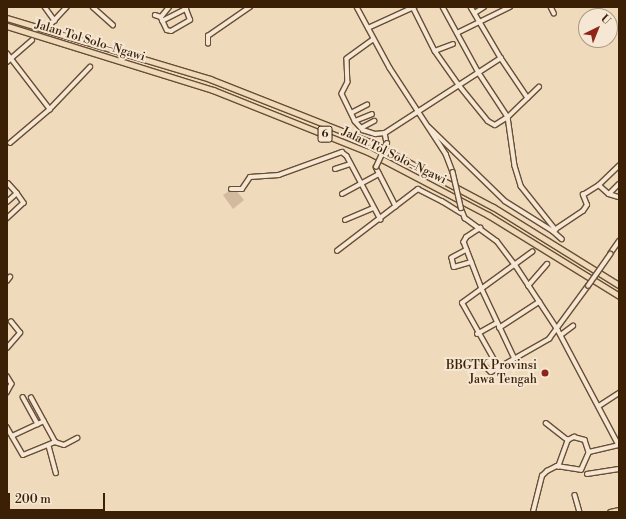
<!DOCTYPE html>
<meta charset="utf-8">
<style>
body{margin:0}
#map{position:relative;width:626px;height:519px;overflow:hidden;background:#f0dabc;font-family:"Libre Bodoni",serif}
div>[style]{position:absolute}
.green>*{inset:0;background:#d1ba9d}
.minor-tunnel>*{height:3.5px;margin-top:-1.75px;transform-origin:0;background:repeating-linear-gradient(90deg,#ccb598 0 3.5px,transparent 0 5.5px)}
.roads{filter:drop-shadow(1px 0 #684e34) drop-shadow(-1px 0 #684e34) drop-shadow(0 1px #684e34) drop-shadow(0 -1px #684e34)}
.minor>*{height:3.5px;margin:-1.75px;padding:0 1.75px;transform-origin:1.75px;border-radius:1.75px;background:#f5e7d3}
.major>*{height:4.5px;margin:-2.25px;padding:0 2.25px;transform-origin:2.25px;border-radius:2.25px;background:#f0dabc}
.highway>*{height:5px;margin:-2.5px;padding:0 2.5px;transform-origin:2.5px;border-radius:2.5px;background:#f0dabc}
.bridges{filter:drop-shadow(1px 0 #684e34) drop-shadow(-1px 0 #684e34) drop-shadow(0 1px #684e34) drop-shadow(0 -1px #684e34)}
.minor-bridge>*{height:3.5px;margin:-1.75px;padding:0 1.75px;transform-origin:1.75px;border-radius:1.75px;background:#f5e7d3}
.dots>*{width:11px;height:11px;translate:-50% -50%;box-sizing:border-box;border:2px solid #f5e7d3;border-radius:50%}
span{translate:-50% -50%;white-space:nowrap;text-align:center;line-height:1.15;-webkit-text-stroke:4px #f5e7d3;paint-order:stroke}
.shield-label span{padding:1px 3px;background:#f5e7d3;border:1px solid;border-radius:3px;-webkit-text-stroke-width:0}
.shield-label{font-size:11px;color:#3b2006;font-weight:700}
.street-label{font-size:12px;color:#3b2006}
.poi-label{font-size:12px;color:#3b2006}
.right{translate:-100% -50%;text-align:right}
.frame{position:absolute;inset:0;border:8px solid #3b2006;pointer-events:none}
.north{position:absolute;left:578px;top:8px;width:40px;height:40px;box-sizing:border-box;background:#f5e7d3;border:1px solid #ab9781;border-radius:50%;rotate:43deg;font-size:11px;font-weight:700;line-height:16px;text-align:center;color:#3b2006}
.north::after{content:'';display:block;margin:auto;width:14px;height:18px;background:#8f2418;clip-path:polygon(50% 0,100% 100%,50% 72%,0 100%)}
.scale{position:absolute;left:8px;top:493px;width:97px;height:18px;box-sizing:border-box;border:2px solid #3b2006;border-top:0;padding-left:5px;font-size:12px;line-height:14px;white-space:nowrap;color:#3b2006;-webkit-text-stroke:3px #f5e7d3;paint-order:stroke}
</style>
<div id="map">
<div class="green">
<i style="clip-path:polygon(234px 188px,244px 200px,233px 209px,223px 195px)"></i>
</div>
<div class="minor-tunnel">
<i style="left:32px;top:40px;width:25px;rotate:-40deg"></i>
</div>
<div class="roads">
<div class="minor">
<i style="left:45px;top:7px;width:17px;rotate:54deg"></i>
<i style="left:93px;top:7px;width:27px;rotate:42deg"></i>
<i style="left:357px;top:7px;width:69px;rotate:61.6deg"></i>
<i style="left:390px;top:68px;width:103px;rotate:56.9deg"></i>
<i style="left:446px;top:154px;width:19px;rotate:69deg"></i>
<i style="left:413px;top:7px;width:49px;rotate:63.4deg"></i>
<i style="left:435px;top:51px;width:42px;rotate:54.8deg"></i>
<i style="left:459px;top:85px;width:46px;rotate:51.1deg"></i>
<i style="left:488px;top:121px;width:8px;rotate:30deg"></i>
<i style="left:495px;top:125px;width:15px;rotate:-32deg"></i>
<i style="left:443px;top:7px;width:75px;rotate:61.4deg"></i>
<i style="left:479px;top:73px;width:53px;rotate:56.6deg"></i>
<i style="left:508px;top:117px;width:43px;rotate:-44.1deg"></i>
<i style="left:471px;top:7px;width:59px;rotate:59.5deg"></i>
<i style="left:501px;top:58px;width:48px;rotate:56deg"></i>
<i style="left:551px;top:7px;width:7px;rotate:63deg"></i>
<i style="left:475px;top:13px;width:11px;rotate:-34deg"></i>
<i style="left:155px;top:15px;width:6px;rotate:18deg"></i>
<i style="left:161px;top:17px;width:13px;rotate:-51deg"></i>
<i style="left:161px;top:17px;width:14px;rotate:65deg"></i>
<i style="left:167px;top:30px;width:4px;rotate:14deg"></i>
<i style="left:171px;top:31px;width:22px;rotate:-30deg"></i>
<i style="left:190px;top:20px;width:14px;rotate:-111deg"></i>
<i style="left:162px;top:21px;width:27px;rotate:-27deg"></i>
<i style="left:51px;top:24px;width:23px;rotate:-47deg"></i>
<i style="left:368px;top:28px;width:51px;rotate:-24.5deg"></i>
<i style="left:457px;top:33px;width:59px;rotate:-26.1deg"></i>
<i style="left:373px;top:40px;width:32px;rotate:144deg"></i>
<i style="left:347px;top:59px;width:23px;rotate:88deg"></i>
<i style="left:348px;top:82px;width:13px;rotate:117deg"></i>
<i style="left:342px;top:94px;width:30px;rotate:64deg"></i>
<i style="left:355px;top:121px;width:12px;rotate:48deg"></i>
<i style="left:363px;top:130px;width:13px;rotate:18deg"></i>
<i style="left:375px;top:134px;width:10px;rotate:-6deg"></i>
<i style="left:385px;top:133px;width:138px;rotate:-32.9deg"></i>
<i style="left:208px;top:44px;width:8px;rotate:-90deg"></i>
<i style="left:208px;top:36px;width:51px;rotate:-34.6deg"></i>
<i style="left:435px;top:51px;width:19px;rotate:-21deg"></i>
<i style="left:7px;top:53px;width:71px;rotate:52.5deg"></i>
<i style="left:7px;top:62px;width:33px;rotate:-41deg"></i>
<i style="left:351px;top:113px;width:18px;rotate:-27deg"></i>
<i style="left:508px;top:117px;width:49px;rotate:81.9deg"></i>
<i style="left:515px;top:166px;width:21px;rotate:73deg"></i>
<i style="left:521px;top:186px;width:56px;rotate:51.5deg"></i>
<i style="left:355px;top:121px;width:18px;rotate:-22deg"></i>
<i style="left:429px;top:127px;width:106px;rotate:44.2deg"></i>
<i style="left:505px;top:201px;width:57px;rotate:32deg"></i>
<i style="left:553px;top:231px;width:36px;rotate:-34deg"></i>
<i style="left:583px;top:211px;width:7px;rotate:-56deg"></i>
<i style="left:587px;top:205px;width:11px;rotate:-112deg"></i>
<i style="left:583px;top:195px;width:19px;rotate:-32deg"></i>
<i style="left:599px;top:185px;width:28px;rotate:-44deg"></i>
<i style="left:361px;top:128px;width:15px;rotate:-28deg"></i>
<i style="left:385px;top:133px;width:10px;rotate:79deg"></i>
<i style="left:10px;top:143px;width:52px;rotate:-40.4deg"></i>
<i style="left:50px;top:109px;width:58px;rotate:-46.4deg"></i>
<i style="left:376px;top:167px;width:44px;rotate:62.9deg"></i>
<i style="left:335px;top:169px;width:16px;rotate:-18deg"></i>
<i style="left:8px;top:183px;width:13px;rotate:48deg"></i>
<i style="left:599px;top:185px;width:13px;rotate:42deg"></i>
<i style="left:609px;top:194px;width:10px;rotate:17deg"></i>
<i style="left:231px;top:189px;width:11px"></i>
<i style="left:242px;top:189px;width:14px;rotate:-56deg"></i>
<i style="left:250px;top:177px;width:29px;rotate:-4deg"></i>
<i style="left:279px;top:175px;width:67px;rotate:-20.1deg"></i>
<i style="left:342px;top:152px;width:6px;rotate:39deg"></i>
<i style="left:347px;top:156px;width:72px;rotate:62deg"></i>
<i style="left:342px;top:194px;width:42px;rotate:-28.4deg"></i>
<i style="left:609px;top:194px;width:14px;rotate:-45deg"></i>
<i style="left:7px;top:202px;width:13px;rotate:-42deg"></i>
<i style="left:17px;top:193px;width:12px;rotate:55deg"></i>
<i style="left:24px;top:203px;width:23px;rotate:137deg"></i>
<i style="left:461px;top:208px;width:11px;rotate:68deg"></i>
<i style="left:465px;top:218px;width:39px;rotate:36deg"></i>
<i style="left:497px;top:241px;width:31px;rotate:53deg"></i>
<i style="left:516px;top:266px;width:77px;rotate:56.7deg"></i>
<i style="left:558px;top:330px;width:130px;rotate:62.1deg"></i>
<i style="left:345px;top:220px;width:30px;rotate:-23deg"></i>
<i style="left:481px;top:228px;width:17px;rotate:147deg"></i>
<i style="left:467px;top:237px;width:6px;rotate:121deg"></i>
<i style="left:464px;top:242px;width:50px;rotate:69deg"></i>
<i style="left:482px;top:289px;width:75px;rotate:64.8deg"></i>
<i style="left:553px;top:231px;width:12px;rotate:42deg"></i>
<i style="left:467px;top:250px;width:17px;rotate:152deg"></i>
<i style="left:452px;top:258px;width:9px;rotate:77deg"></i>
<i style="left:454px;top:267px;width:18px;rotate:-16deg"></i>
<i style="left:337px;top:251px;width:102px;rotate:-37.4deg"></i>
<i style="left:418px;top:189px;width:27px;rotate:27deg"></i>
<i style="left:442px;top:201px;width:22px;rotate:32deg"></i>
<i style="left:610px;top:254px;width:16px;rotate:-55deg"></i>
<i style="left:7px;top:281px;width:5px;rotate:-53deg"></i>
<i style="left:528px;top:286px;width:29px;rotate:-49deg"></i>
<i style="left:499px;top:328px;width:48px;rotate:-33deg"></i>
<i style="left:477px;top:334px;width:23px;rotate:-29deg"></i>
<i style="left:561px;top:335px;width:15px;rotate:-37deg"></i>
<i style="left:7px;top:348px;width:20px;rotate:-49deg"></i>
<i style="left:20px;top:333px;width:14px;rotate:-129deg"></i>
<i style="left:481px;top:362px;width:14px;rotate:45deg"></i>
<i style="left:491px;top:372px;width:67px;rotate:-29.6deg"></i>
<i style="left:549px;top:339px;width:66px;rotate:-53.7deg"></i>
<i style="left:498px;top:367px;width:73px;rotate:-119.4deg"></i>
<i style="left:462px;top:303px;width:87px;rotate:-36.1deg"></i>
<i style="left:7px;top:376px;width:9px;rotate:58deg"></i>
<i style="left:12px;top:384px;width:10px;rotate:119deg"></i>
<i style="left:23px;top:397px;width:31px;rotate:61deg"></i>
<i style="left:599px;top:406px;width:24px;rotate:-33deg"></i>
<i style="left:546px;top:423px;width:28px;rotate:38deg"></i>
<i style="left:568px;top:440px;width:7px;rotate:-27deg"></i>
<i style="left:574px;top:437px;width:11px;rotate:15deg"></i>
<i style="left:585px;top:440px;width:13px;rotate:72deg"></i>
<i style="left:7px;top:427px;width:32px;rotate:60deg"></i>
<i style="left:23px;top:455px;width:35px;rotate:-22deg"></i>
<i style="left:55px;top:442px;width:50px;rotate:-118.6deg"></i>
<i style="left:12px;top:436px;width:35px;rotate:-25deg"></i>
<i style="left:55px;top:442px;width:9px;rotate:18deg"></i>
<i style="left:64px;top:445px;width:15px;rotate:-28deg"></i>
<i style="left:49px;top:446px;width:28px;rotate:75deg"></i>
<i style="left:558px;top:467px;width:29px;rotate:-70deg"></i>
<i style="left:587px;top:474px;width:32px;rotate:-9deg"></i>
<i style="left:575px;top:495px;width:18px;rotate:74deg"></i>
<i style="left:533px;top:512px;width:37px;rotate:-76deg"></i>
<i style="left:542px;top:476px;width:7px;rotate:-45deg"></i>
<i style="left:547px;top:471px;width:11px;rotate:-27deg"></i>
<i style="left:557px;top:466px;width:24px;rotate:9deg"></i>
<i style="left:581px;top:470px;width:20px;rotate:-66deg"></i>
<i style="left:589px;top:452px;width:31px;rotate:-13deg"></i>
</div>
<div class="major">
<i style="left:610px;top:512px;width:9px;rotate:-13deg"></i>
</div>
<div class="highway">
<i style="left:7px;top:18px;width:212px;rotate:16.7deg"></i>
<i style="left:210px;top:79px;width:172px;rotate:21.5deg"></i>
<i style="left:370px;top:142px;width:139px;rotate:27.9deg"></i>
<i style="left:493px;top:207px;width:148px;rotate:31.8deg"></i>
<i style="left:7px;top:26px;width:216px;rotate:17.3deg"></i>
<i style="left:213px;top:90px;width:167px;rotate:21.8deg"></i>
<i style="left:368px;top:152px;width:136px;rotate:27.7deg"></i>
<i style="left:488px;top:215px;width:154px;rotate:31.7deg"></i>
</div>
</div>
<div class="bridges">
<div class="minor-bridge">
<i style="left:376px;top:167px;width:26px;rotate:-65deg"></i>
<i style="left:453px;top:172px;width:37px;rotate:77deg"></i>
<i style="left:588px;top:286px;width:39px;rotate:-55deg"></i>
</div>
</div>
<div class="dots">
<i style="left:545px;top:373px;background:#8f2418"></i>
</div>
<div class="shield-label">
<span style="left:325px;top:134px">6</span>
</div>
<div class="street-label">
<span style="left:90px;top:41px;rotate:17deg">Jalan Tol Solo–Ngawi</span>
<span style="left:394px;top:156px;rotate:26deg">Jalan Tol Solo–Ngawi</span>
</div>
<div class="poi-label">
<span class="right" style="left:537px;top:373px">BBGTK Provinsi<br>Jawa Tengah</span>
</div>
<div class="frame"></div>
<div class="north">U</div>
<div class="scale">200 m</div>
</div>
